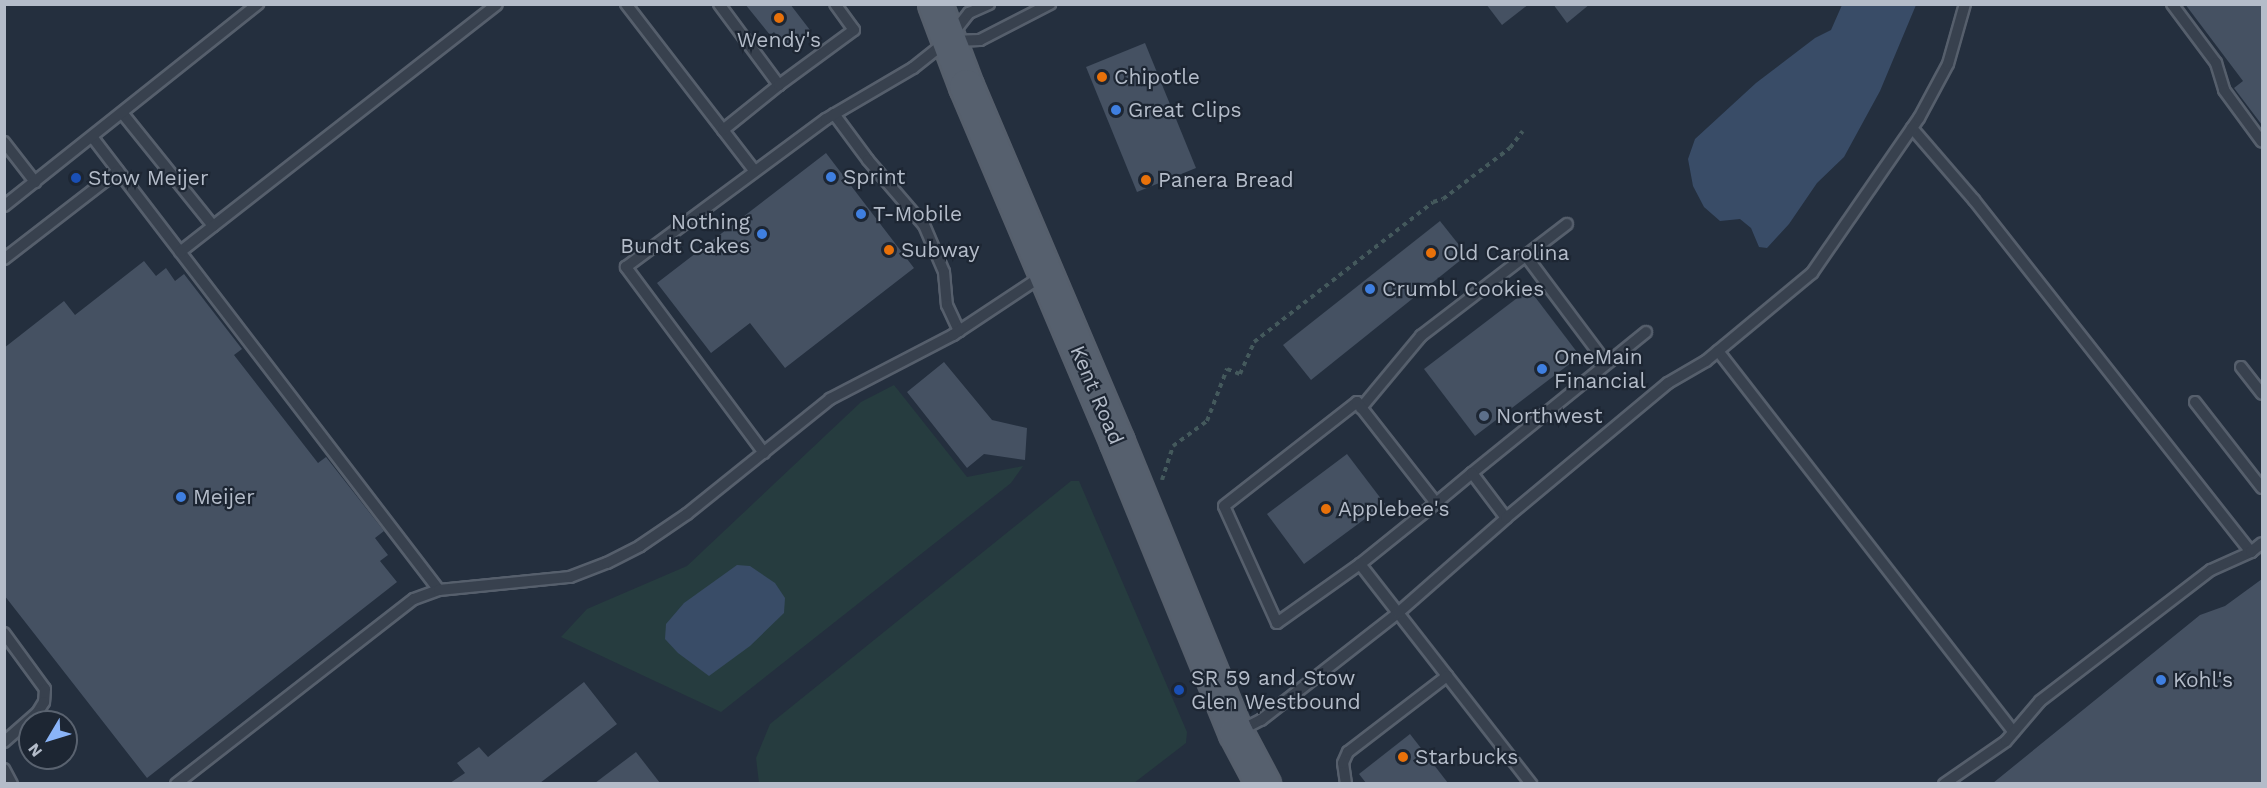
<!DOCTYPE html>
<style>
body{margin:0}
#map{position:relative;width:2267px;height:788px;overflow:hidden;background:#242f3e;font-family:"Work Sans",sans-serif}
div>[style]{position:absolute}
.green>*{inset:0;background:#263c3f}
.water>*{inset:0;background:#394c67}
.building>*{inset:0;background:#455162}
.path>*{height:4px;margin-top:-2px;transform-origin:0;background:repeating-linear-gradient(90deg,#44595c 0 4.5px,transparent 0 9px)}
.roads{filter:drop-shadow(2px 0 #565f6c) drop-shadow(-2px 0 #565f6c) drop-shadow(0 2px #565f6c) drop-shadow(0 -2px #565f6c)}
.lane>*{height:10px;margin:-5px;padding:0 5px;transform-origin:5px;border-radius:5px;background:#38414e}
.primary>*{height:33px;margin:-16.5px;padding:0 16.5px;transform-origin:16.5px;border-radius:16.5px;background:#56606e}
.dots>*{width:16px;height:16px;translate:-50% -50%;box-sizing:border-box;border:3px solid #1d2633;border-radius:50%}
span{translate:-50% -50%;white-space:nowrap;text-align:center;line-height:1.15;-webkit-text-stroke:4.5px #1d2633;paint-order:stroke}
.poi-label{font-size:21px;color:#b4bcc9}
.left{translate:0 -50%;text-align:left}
.right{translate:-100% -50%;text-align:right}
.street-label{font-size:21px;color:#b4bcc9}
.frame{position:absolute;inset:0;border:6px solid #b4bcc9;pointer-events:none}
.north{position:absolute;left:18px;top:710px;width:60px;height:60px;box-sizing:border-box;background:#1d2633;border:2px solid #59626f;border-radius:50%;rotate:232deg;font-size:16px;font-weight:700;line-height:24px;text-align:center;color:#b4bcc9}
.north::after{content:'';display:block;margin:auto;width:21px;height:27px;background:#8ab4f8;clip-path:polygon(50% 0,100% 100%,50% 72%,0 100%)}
</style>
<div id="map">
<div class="green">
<i style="clip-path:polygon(894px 385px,967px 477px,1023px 466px,1011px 483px,721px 712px,561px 637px,587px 609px,687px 566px,861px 402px)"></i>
<i style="clip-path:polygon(1071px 481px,1079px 481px,1187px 732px,1186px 743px,1134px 783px,759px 783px,756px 758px,770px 724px)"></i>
</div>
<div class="water">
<i style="clip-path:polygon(1842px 5px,1916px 5px,1880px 91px,1844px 157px,1817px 183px,1789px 224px,1767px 248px,1759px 247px,1751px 228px,1740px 219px,1720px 221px,1704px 207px,1693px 186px,1688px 159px,1695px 139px,1756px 83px,1815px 38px,1831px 30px)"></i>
<i style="clip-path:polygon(737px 565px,750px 566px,775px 583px,785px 598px,784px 613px,750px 646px,709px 676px,678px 653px,665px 639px,666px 624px,684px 603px)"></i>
</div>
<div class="building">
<i style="clip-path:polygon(745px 4px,790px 4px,810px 30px,787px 48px,774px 32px,770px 35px)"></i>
<i style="clip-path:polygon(1486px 4px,1529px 4px,1502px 25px)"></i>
<i style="clip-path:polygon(1553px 4px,1590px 4px,1567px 23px)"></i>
<i style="clip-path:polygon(2185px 4px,2262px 4px,2262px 125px,2234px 88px,2243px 81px)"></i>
<i style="clip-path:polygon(1145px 43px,1196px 168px,1137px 192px,1086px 67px)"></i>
<i style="clip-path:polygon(826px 153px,914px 268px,785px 368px,750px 323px,711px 353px,657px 283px)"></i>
<i style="clip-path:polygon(1440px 221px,1467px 255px,1311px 380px,1283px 345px)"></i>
<i style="clip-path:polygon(144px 261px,156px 276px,166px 268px,175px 281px,184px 274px,242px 349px,234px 355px,318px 463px,326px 457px,384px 531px,375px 538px,388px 555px,380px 561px,397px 582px,147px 778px,4px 595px,4px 348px,64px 301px,75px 315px)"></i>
<i style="clip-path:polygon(1529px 289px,1580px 356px,1475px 436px,1424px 369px)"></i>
<i style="clip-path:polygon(944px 362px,992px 420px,1027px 428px,1025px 460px,984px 454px,967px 468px,907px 392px)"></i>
<i style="clip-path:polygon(1347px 454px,1385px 504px,1304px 564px,1267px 514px)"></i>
<i style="clip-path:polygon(2262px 579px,2262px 783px,1993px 783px,2200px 615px,2225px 606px)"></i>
<i style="clip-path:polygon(584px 682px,617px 724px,540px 783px,450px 783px,465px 773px,457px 763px,479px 747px,488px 757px)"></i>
<i style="clip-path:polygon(1410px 734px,1448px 783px,1366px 783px,1359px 774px)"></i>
<i style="clip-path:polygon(636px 752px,660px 783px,595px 783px)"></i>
</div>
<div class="path">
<i style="left:1162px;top:480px;width:36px;rotate:-72deg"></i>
<i style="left:1173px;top:446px;width:42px;rotate:-36.3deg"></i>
<i style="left:1207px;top:421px;width:56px;rotate:-69deg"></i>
<i style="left:1227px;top:369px;width:14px;rotate:21deg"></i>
<i style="left:1240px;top:374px;width:35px;rotate:-66deg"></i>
<i style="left:1254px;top:342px;width:227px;rotate:-38deg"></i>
<i style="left:1433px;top:202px;width:10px;rotate:-17deg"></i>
<i style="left:1443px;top:199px;width:84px;rotate:-37.3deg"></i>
<i style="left:1510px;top:148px;width:21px;rotate:-53deg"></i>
</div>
<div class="roads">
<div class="lane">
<i style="left:626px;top:4px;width:210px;rotate:52.4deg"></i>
<i style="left:719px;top:4px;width:101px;rotate:53.5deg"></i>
<i style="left:2172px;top:4px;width:74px;rotate:53.3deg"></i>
<i style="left:2216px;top:63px;width:28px;rotate:73deg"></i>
<i style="left:2224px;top:90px;width:64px;rotate:53.8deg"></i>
<i style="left:953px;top:41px;width:27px;rotate:-2deg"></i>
<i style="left:980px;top:40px;width:79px;rotate:-27.2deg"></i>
<i style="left:123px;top:114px;width:144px;rotate:51.2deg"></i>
<i style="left:834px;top:114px;width:57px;rotate:53.5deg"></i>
<i style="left:868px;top:160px;width:86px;rotate:49.3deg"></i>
<i style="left:924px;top:225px;width:51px;rotate:66.9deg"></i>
<i style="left:944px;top:272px;width:33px;rotate:85deg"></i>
<i style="left:947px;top:305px;width:29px;rotate:65deg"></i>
<i style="left:1912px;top:128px;width:95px;rotate:49.3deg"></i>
<i style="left:1974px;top:200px;width:448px;rotate:51.8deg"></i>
<i style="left:723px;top:130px;width:72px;rotate:-38.8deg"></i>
<i style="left:779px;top:85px;width:93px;rotate:-36.3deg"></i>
<i style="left:854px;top:30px;width:32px;rotate:-126deg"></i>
<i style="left:93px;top:138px;width:569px;rotate:52.57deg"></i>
<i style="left:4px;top:142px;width:51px;rotate:52.2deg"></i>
<i style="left:4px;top:206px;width:325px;rotate:-38.5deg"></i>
<i style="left:180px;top:252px;width:402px;rotate:-38deg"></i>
<i style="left:1526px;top:256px;width:134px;rotate:53.2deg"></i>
<i style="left:4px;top:259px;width:144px;rotate:-37.7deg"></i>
<i style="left:1718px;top:351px;width:482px;rotate:52.2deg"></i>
<i style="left:2241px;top:367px;width:34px;rotate:52deg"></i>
<i style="left:2195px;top:402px;width:109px;rotate:52.1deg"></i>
<i style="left:1361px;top:408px;width:94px;rotate:-50.2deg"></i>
<i style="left:1421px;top:336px;width:184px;rotate:-37.5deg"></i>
<i style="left:764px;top:453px;width:232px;rotate:-126.6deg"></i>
<i style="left:626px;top:267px;width:249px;rotate:-36.5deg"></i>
<i style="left:826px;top:119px;width:101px;rotate:-30.4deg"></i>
<i style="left:913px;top:68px;width:43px;rotate:-38.5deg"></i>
<i style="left:947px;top:41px;width:36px;rotate:-52deg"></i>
<i style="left:969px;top:13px;width:22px;rotate:-24deg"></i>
<i style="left:1472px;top:473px;width:224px;rotate:-39deg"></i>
<i style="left:1436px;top:503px;width:47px;rotate:-39.8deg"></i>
<i style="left:1472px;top:473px;width:56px;rotate:52.9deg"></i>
<i style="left:1360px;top:564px;width:102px;rotate:144.6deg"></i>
<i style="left:1277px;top:623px;width:128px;rotate:-114.4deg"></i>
<i style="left:1224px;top:506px;width:169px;rotate:-38deg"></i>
<i style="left:1357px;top:402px;width:128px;rotate:52deg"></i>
<i style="left:1436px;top:503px;width:97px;rotate:141.2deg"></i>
<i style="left:1360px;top:564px;width:279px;rotate:52.1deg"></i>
<i style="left:4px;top:633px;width:69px;rotate:53.8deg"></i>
<i style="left:45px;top:689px;width:13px;rotate:94deg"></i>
<i style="left:44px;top:702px;width:13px;rotate:122deg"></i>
<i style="left:37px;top:713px;width:44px;rotate:138.7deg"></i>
<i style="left:1239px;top:731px;width:25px;rotate:-27deg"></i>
<i style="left:1261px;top:720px;width:174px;rotate:-38deg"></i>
<i style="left:1398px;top:613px;width:144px;rotate:-41.3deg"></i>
<i style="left:1506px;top:518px;width:211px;rotate:-39.8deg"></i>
<i style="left:1668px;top:383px;width:44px;rotate:-30.1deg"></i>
<i style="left:1706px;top:361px;width:138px;rotate:-39.7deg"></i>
<i style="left:1812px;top:273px;width:188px;rotate:-55.4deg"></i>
<i style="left:1919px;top:118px;width:61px;rotate:-61.8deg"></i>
<i style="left:1948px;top:64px;width:62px;rotate:-74.2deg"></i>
<i style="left:4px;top:769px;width:17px;rotate:62deg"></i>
<i style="left:176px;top:784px;width:301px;rotate:-37.9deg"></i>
<i style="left:414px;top:599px;width:27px;rotate:-20deg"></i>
<i style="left:439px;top:590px;width:132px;rotate:-5.7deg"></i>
<i style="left:570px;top:577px;width:40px;rotate:-21deg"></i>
<i style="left:607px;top:563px;width:37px;rotate:-27deg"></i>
<i style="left:640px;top:546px;width:57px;rotate:-34.2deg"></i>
<i style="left:687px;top:514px;width:184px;rotate:-38.8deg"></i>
<i style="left:830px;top:399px;width:139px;rotate:-27.5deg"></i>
<i style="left:953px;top:335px;width:107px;rotate:-33.5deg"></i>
<i style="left:1346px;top:784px;width:21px;rotate:-98deg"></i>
<i style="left:1343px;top:763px;width:12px;rotate:-66deg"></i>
<i style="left:1348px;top:752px;width:125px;rotate:-37.5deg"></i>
<i style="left:1944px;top:784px;width:75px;rotate:-34.7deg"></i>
<i style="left:2006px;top:741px;width:52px;rotate:-49.6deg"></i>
<i style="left:2040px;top:701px;width:215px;rotate:-37.5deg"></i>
<i style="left:2211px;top:570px;width:44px;rotate:-24.2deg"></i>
<i style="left:2251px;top:552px;width:14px;rotate:-39deg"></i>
</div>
<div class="primary">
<i style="left:935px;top:4px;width:88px;rotate:69.3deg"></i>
<i style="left:966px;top:86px;width:387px;rotate:67deg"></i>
<i style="left:1117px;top:442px;width:314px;rotate:67.8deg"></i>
<i style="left:1236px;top:733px;width:58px;rotate:62.1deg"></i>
</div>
</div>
<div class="dots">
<i style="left:779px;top:18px;background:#e8710a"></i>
<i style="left:1102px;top:77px;background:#e8710a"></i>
<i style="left:1116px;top:110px;background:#3f7fe0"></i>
<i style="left:831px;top:177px;background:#3f7fe0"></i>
<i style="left:76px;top:178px;background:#1a4fb4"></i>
<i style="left:1146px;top:180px;background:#e8710a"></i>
<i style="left:861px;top:214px;background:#3f7fe0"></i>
<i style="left:762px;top:234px;background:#3f7fe0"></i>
<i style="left:889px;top:250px;background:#e8710a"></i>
<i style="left:1431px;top:253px;background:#e8710a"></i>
<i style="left:1370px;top:289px;background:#3f7fe0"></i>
<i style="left:1542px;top:369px;background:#3f7fe0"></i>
<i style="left:1484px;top:416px;background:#5c6f8a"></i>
<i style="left:181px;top:497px;background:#3f7fe0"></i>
<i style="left:1326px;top:509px;background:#e8710a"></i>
<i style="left:2161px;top:680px;background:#3f7fe0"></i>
<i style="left:1179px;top:690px;background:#1a4fb4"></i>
<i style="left:1403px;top:757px;background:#e8710a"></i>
</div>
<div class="poi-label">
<span style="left:779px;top:40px">Wendy's</span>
<span class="left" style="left:1114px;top:77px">Chipotle</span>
<span class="left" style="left:1128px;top:110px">Great Clips</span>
<span class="left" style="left:843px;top:177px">Sprint</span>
<span class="left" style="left:88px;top:178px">Stow Meijer</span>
<span class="left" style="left:1158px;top:180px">Panera Bread</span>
<span class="left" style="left:873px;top:214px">T-Mobile</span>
<span class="right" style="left:750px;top:234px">Nothing<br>Bundt Cakes</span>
<span class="left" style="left:901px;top:250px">Subway</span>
<span class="left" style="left:1443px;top:253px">Old Carolina</span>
<span class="left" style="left:1382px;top:289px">Crumbl Cookies</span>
<span class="left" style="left:1554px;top:369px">OneMain<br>Financial</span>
<span class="left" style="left:1496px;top:416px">Northwest</span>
<span class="left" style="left:193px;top:497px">Meijer</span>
<span class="left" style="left:1338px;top:509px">Applebee's</span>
<span class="left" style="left:1191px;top:690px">SR 59 and Stow<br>Glen Westbound</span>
<span class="left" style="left:2173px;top:680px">Kohl's</span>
<span class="left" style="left:1415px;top:757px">Starbucks</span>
</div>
<div class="street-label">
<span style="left:1097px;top:395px;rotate:67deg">Kent Road</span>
</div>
<div class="frame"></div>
<div class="north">N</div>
</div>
